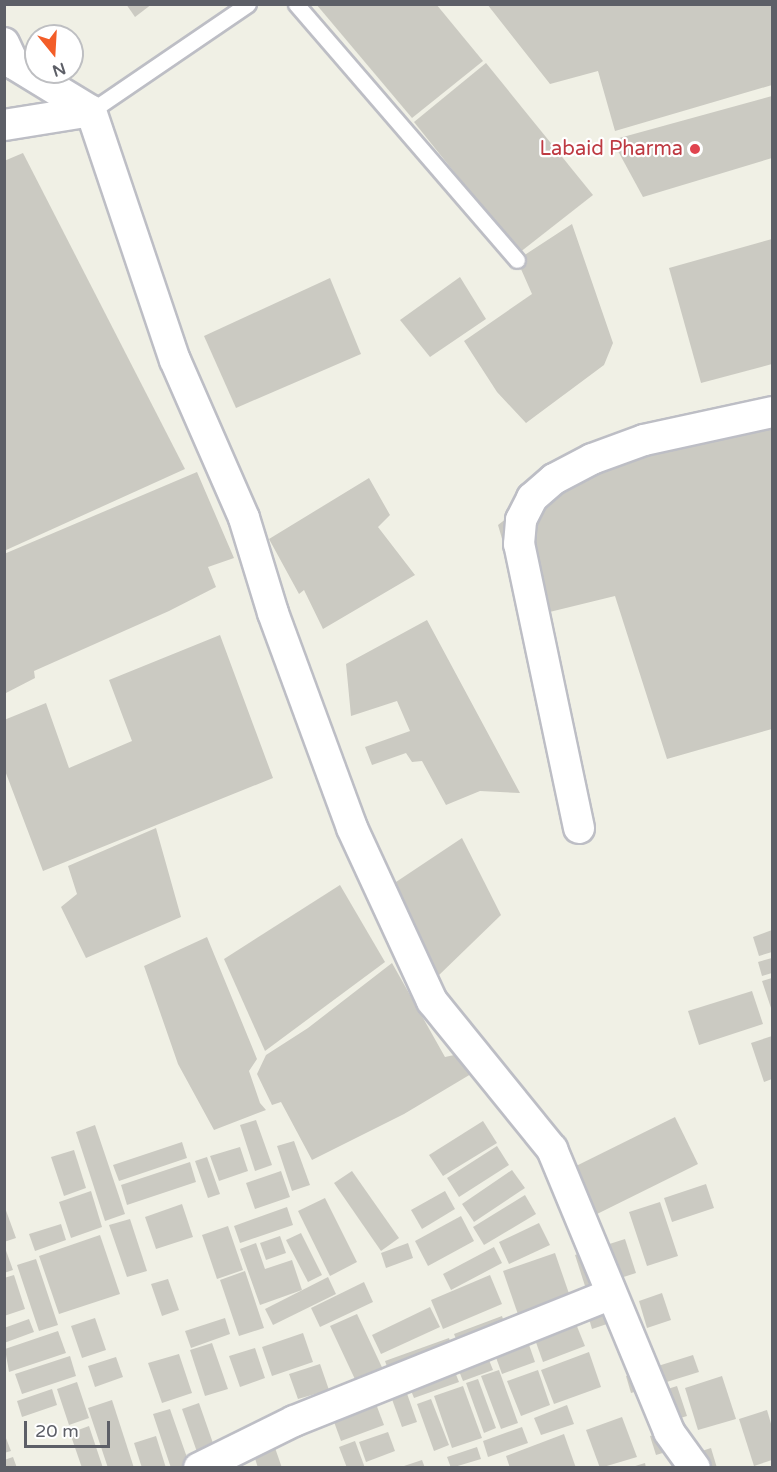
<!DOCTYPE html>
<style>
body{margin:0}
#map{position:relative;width:777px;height:1472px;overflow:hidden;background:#f0f0e5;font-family:"Varela Round",sans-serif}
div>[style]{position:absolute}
.building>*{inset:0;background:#cbcac2}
.roads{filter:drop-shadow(2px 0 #bdbec5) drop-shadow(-2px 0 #bdbec5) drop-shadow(0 2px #bdbec5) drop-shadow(0 -2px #bdbec5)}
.service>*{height:15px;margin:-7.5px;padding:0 7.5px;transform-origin:7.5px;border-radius:7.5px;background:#fff}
.minor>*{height:30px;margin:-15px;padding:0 15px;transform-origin:15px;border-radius:15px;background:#fff}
.dots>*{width:16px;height:16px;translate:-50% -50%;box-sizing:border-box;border:3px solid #fff;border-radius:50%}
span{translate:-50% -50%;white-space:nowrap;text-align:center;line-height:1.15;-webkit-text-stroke:4.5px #fff;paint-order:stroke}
.health-label{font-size:20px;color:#be3a42}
.right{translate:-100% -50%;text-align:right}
.frame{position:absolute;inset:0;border:6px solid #5d5f67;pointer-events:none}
.north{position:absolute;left:24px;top:24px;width:60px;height:60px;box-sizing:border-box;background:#fff;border:2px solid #bebfc2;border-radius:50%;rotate:162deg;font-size:16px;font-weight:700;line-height:24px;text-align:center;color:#5d5f67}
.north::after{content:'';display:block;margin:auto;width:21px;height:27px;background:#f35d28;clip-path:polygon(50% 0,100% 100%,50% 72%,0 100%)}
.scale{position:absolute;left:24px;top:1421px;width:86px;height:27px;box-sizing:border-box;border:3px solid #5d5f67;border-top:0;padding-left:8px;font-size:18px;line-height:21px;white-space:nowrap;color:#5d5f67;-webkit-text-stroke:4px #fff;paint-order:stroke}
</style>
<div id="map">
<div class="building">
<i style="clip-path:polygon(126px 4px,152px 4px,135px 17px)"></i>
<i style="clip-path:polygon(316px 4px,436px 4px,483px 61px,412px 118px)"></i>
<i style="clip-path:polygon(487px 4px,772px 4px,772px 85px,615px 131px,598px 71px,550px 84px)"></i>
<i style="clip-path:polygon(486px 63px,593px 195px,519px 253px,414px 122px)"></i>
<i style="clip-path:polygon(772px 96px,772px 158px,643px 197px,612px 140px)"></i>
<i style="clip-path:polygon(23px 153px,185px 469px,4px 551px,4px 161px)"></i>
<i style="clip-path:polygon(572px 224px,613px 343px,604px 365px,526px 423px,497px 392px,464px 341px,532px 294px,517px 260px)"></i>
<i style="clip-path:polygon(772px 239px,772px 364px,701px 383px,669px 268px)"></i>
<i style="clip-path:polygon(460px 277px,486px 319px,430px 357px,400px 320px)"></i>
<i style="clip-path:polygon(330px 278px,361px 354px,236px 408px,204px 336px)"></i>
<i style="clip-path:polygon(772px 425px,772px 729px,667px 759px,615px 596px,525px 618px,498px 525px,557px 480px)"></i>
<i style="clip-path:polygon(197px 472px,234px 558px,208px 567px,216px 587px,169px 611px,34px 671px,35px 678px,6px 693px,4px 554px)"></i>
<i style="clip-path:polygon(369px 478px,390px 515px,378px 527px,415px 575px,323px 629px,304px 590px,299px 594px,269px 539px)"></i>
<i style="clip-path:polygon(427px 620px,520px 793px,480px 791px,446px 805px,422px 761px,412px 762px,406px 753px,372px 765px,365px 747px,410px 731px,397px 701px,351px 716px,346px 664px)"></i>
<i style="clip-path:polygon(220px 635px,273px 778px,43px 871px,4px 768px,4px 720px,46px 703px,69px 768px,132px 741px,109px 680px)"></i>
<i style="clip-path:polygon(156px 828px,181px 917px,86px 958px,61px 907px,77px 894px,68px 866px)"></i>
<i style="clip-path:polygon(462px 838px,501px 915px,437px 977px,390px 886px)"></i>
<i style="clip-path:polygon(340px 885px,385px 962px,265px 1051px,224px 959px)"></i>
<i style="clip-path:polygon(772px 930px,772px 952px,759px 956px,753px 937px)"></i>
<i style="clip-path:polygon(207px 937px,257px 1059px,249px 1071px,260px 1103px,266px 1110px,214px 1130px,178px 1064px,144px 966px)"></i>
<i style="clip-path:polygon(772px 958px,772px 973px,762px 976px,758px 962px)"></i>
<i style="clip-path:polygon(392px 963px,445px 1057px,459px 1054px,471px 1074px,404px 1114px,312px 1160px,281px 1102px,272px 1105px,257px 1074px,266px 1055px,308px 1028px)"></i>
<i style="clip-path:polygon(772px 978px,772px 1011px,762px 981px)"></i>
<i style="clip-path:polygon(752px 991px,763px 1024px,699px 1045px,688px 1011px)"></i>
<i style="clip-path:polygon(772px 1036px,772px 1079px,764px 1082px,751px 1043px)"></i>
<i style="clip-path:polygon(675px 1117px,698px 1164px,593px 1216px,570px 1169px)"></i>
<i style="clip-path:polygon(256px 1120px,272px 1165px,255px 1171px,240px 1125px)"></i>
<i style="clip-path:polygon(483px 1121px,497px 1143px,443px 1176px,429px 1155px)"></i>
<i style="clip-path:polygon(95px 1125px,125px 1214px,105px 1221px,76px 1132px)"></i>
<i style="clip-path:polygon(294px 1141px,310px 1185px,292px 1191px,277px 1146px)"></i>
<i style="clip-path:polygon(182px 1142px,187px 1158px,119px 1181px,113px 1165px)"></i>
<i style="clip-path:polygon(497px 1146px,509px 1165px,459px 1197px,447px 1178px)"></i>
<i style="clip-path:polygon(240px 1147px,248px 1171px,219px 1181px,210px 1156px)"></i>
<i style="clip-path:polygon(74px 1150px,86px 1188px,64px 1196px,51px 1157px)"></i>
<i style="clip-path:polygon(207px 1157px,220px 1194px,208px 1198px,195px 1161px)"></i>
<i style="clip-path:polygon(190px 1162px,196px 1182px,127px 1205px,121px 1185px)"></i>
<i style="clip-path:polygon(512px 1170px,525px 1188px,474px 1222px,462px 1204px)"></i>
<i style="clip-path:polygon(281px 1171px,290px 1197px,255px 1209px,246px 1183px)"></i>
<i style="clip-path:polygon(352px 1171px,399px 1238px,381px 1251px,334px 1183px)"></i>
<i style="clip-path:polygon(706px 1184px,714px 1208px,672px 1222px,664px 1198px)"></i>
<i style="clip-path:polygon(91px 1191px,102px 1227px,71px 1238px,59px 1202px)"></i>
<i style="clip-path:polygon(445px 1191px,455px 1209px,422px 1229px,411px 1210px)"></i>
<i style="clip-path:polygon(525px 1195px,536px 1214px,484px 1245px,473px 1227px)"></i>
<i style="clip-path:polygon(325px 1198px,357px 1262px,330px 1276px,298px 1211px)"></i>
<i style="clip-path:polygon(660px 1202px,678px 1256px,647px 1266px,629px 1212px)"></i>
<i style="clip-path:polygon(182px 1204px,193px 1237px,156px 1249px,145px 1217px)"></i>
<i style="clip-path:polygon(4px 1205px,16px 1238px,4px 1242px)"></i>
<i style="clip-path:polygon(287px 1207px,293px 1225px,240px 1243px,234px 1226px)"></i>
<i style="clip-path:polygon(461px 1216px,474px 1241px,428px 1266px,415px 1241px)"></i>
<i style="clip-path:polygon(130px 1219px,147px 1271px,127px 1277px,109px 1225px)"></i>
<i style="clip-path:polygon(539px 1223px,550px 1245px,509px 1264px,499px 1242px)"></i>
<i style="clip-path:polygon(61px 1224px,66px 1240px,35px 1251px,29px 1234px)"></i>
<i style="clip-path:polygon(228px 1226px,243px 1270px,217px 1279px,202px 1235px)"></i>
<i style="clip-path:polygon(301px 1233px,322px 1275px,308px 1282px,286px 1240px)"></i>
<i style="clip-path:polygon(100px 1235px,120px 1294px,59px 1314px,39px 1256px)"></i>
<i style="clip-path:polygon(280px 1236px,286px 1253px,266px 1260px,260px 1243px)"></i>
<i style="clip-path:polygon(625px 1239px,636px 1273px,586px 1289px,575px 1255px)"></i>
<i style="clip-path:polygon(256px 1243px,265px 1269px,292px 1260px,302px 1290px,260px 1305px,240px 1249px)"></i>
<i style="clip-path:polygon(408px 1243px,413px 1258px,386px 1268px,381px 1253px)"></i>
<i style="clip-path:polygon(4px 1245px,13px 1270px,4px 1273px)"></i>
<i style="clip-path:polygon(494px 1247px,502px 1263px,451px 1290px,443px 1274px)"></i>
<i style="clip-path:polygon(555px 1253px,574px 1308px,522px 1326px,503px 1271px)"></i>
<i style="clip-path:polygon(36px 1259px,58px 1325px,39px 1331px,17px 1265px)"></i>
<i style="clip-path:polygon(245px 1271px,264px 1328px,239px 1336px,220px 1280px)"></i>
<i style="clip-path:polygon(14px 1275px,25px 1309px,4px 1316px,4px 1278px)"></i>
<i style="clip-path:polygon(490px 1275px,502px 1304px,443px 1329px,431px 1300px)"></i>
<i style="clip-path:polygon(328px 1277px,336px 1294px,273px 1325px,265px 1309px)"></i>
<i style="clip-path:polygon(168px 1279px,179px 1310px,162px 1316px,151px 1284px)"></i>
<i style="clip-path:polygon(364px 1282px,373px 1302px,320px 1327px,311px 1308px)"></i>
<i style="clip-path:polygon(662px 1293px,671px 1320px,647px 1328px,639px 1301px)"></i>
<i style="clip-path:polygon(584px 1302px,625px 1318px,592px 1329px)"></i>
<i style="clip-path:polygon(430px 1307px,440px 1327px,381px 1354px,372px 1335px)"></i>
<i style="clip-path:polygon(357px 1314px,387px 1378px,360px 1390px,330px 1326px)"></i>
<i style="clip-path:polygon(502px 1316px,508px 1335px,461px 1351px,454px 1334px)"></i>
<i style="clip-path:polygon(95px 1318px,106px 1350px,82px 1358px,71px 1326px)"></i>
<i style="clip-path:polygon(225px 1318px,230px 1334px,191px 1348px,185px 1331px)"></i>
<i style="clip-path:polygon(29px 1319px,34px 1332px,4px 1343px,4px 1328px)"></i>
<i style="clip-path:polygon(574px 1319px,585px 1346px,543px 1362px,533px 1334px)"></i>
<i style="clip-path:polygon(58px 1331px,66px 1353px,9px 1372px,5px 1349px)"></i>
<i style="clip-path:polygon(303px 1333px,313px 1362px,272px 1376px,262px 1347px)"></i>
<i style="clip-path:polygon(449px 1338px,455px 1355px,391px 1378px,385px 1361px)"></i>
<i style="clip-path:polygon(527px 1339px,535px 1362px,502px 1374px,494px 1352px)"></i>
<i style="clip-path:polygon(212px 1343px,228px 1389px,205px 1396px,190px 1350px)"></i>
<i style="clip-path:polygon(255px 1348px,265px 1378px,240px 1387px,229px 1356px)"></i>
<i style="clip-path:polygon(589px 1352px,601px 1387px,554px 1404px,541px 1370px)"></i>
<i style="clip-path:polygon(179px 1354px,192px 1393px,162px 1403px,148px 1363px)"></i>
<i style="clip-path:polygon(487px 1355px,493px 1370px,463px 1381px,457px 1366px)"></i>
<i style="clip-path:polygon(693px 1355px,699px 1372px,631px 1393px,626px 1376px)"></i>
<i style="clip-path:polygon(70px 1356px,76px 1376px,22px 1394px,15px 1374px)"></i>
<i style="clip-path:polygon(116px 1357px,123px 1377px,95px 1387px,88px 1366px)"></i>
<i style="clip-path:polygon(320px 1364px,329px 1390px,298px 1399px,289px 1374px)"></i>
<i style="clip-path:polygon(453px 1367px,459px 1382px,414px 1398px,408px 1383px)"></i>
<i style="clip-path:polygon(499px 1370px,518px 1423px,501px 1429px,481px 1376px)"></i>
<i style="clip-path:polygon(538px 1370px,550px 1405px,521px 1416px,507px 1381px)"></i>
<i style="clip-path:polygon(722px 1376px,736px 1419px,698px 1430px,685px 1388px)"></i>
<i style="clip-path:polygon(478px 1379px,496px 1428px,484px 1433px,466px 1383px)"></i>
<i style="clip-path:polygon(77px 1382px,89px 1418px,69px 1425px,57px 1389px)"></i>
<i style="clip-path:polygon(404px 1385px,417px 1422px,402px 1427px,389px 1391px)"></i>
<i style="clip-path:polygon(463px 1386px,482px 1438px,452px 1448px,434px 1396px)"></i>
<i style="clip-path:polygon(677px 1386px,687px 1416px,661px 1424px,652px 1394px)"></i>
<i style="clip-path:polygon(52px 1389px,57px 1405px,22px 1417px,17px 1401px)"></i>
<i style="clip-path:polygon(373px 1396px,384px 1425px,341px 1441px,330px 1411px)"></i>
<i style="clip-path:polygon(431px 1399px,449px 1445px,434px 1451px,417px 1404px)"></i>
<i style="clip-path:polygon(112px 1400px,134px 1468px,108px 1468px,88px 1408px)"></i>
<i style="clip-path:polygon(199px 1403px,214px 1446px,197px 1452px,182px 1409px)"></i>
<i style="clip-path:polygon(567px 1405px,574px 1424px,541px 1435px,534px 1418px)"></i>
<i style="clip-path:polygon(170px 1409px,190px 1466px,186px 1468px,171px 1468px,153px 1414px)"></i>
<i style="clip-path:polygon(767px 1410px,772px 1427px,772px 1460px,754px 1466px,739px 1419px)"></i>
<i style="clip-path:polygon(622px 1417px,637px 1457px,600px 1468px,586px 1430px)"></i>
<i style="clip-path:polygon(89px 1426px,103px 1468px,82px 1468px,70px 1433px)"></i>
<i style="clip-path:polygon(684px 1426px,689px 1445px,656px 1455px,650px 1436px)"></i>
<i style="clip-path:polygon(522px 1427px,528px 1443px,488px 1457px,483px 1441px)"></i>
<i style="clip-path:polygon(388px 1432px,395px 1451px,366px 1462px,359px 1442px)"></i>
<i style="clip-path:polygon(4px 1433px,11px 1451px,4px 1453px)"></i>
<i style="clip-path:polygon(564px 1434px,576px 1468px,510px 1468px,506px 1456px)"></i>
<i style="clip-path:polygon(156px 1436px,166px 1468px,142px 1468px,134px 1443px)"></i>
<i style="clip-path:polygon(355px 1441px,365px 1468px,347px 1468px,339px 1447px)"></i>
<i style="clip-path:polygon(273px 1442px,282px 1468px,258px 1468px,252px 1449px)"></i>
<i style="clip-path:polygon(477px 1447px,481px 1459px,451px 1468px,447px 1457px)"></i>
<i style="clip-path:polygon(711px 1448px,717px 1468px,679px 1468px,677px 1459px)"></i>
<i style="clip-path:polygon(13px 1457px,17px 1468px,4px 1468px,4px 1460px)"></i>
<i style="clip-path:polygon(422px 1460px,425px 1468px,401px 1468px,401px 1467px)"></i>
<i style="clip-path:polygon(645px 1463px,646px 1468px,632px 1468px,632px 1467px)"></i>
</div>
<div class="roads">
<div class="service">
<i style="left:296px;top:4px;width:338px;rotate:49.2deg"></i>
<i style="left:91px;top:111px;width:190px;rotate:-34.3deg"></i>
</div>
<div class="minor">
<i style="left:4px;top:43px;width:23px;rotate:65deg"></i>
<i style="left:14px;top:64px;width:90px;rotate:31.4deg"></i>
<i style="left:91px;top:111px;width:263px;rotate:71.4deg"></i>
<i style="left:175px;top:360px;width:172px;rotate:66.4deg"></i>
<i style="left:244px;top:518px;width:99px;rotate:73deg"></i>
<i style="left:273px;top:613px;width:229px;rotate:69.8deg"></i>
<i style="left:352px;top:828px;width:191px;rotate:65.2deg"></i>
<i style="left:432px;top:1001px;width:191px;rotate:51deg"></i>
<i style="left:552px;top:1149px;width:306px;rotate:67.5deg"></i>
<i style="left:669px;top:1432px;width:44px;rotate:54.2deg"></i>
<i style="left:4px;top:125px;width:88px;rotate:-9.1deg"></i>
<i style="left:579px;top:828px;width:290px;rotate:-101.9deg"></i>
<i style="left:519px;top:544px;width:24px;rotate:-85deg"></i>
<i style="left:521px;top:520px;width:25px;rotate:-63deg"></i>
<i style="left:532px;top:498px;width:29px;rotate:-41deg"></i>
<i style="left:554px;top:479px;width:43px;rotate:-27.8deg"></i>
<i style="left:592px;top:459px;width:55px;rotate:-20.1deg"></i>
<i style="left:644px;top:440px;width:131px;rotate:-12.3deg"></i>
<i style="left:199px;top:1468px;width:106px;rotate:-26.3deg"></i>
<i style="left:294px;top:1421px;width:341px;rotate:-21.8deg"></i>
</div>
</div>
<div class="dots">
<i style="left:695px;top:149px;background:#e0444e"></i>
</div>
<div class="health-label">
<span class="right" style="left:683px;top:149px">Labaid Pharma</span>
</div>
<div class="frame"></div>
<div class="north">N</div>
<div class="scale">20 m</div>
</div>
